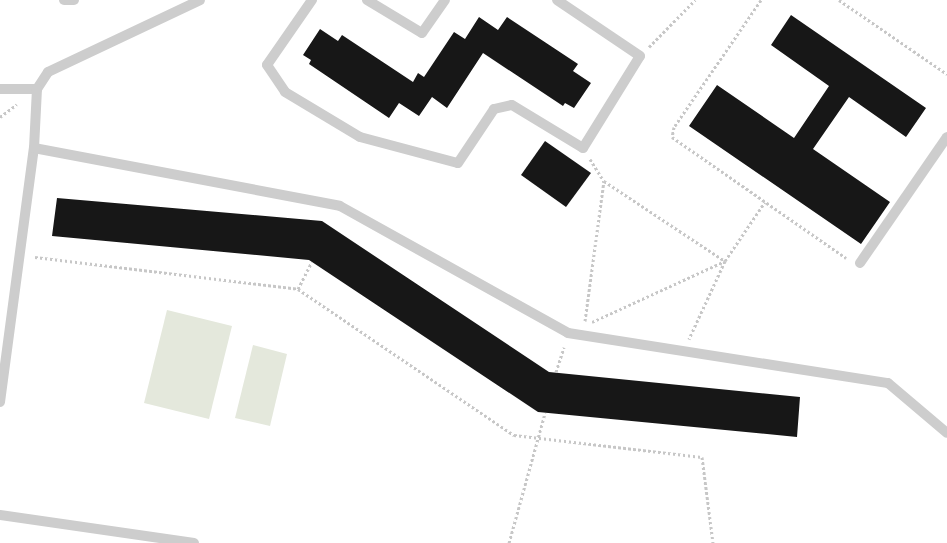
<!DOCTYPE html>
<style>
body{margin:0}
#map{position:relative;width:947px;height:543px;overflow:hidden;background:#fff;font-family:"PT Sans Narrow",sans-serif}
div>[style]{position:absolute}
.green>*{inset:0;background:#e4e8dc}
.building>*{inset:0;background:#171717}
.path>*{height:3px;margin-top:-1.5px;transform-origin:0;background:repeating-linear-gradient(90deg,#c7c7c7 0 2.5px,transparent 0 5px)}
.lane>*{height:10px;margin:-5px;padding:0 5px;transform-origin:5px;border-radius:5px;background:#cdcdcd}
span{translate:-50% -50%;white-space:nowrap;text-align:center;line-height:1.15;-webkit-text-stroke:5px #fff;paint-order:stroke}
</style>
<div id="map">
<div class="green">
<i style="clip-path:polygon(167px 310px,232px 326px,209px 419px,144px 403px)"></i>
<i style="clip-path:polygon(253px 345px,287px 354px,270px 426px,235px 418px)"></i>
</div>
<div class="building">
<i style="clip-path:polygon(791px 15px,926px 108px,906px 137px,849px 97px,813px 149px,890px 202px,861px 244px,689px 126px,717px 85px,794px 138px,829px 86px,771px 45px)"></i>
<i style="clip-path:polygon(479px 17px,498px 30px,507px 17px,578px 64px,573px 71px,591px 83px,574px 108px,565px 103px,563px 106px,483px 53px,447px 108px,432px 97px,419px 116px,399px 103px,389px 118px,309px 64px,311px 60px,303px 55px,320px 29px,338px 41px,342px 35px,413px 82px,418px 73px,424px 77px,454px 32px,465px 39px)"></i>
<i style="clip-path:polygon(545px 141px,591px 173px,566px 207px,521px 175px)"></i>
<i style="clip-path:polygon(57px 198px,322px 221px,549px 372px,800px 397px,797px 437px,538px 412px,309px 260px,52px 236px)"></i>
</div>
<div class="path">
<i style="left:761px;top:0;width:154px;rotate:124.4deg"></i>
<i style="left:674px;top:127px;width:10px;rotate:101deg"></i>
<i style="left:672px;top:137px;width:212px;rotate:34.8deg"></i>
<i style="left:839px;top:0;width:131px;rotate:34.4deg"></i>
<i style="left:649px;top:47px;width:66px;rotate:-45.6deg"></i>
<i style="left:0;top:117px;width:21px;rotate:-37deg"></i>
<i style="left:590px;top:159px;width:26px;rotate:58deg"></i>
<i style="left:604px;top:181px;width:145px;rotate:33.5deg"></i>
<i style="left:725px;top:261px;width:86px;rotate:114.8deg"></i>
<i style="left:35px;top:257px;width:265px;rotate:6.9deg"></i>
<i style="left:298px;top:289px;width:261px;rotate:34.1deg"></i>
<i style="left:514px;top:435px;width:189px;rotate:6.7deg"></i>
<i style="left:702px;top:457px;width:87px;rotate:82.7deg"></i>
<i style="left:298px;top:289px;width:30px;rotate:-63deg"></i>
<i style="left:585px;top:321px;width:141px;rotate:-82.3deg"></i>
<i style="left:592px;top:322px;width:146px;rotate:-24.6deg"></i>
<i style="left:725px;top:261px;width:71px;rotate:-55.9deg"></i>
<i style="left:556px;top:372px;width:26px;rotate:-72deg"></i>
<i style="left:509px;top:543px;width:135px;rotate:-74.5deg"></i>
</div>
<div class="lane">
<i style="left:64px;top:0;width:10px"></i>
<i style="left:312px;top:0;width:79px;rotate:124.7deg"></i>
<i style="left:267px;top:65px;width:32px;rotate:56deg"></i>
<i style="left:285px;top:92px;width:87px;rotate:31deg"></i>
<i style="left:360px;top:137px;width:101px;rotate:14.9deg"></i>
<i style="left:458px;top:163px;width:65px;rotate:-56.3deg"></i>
<i style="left:494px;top:109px;width:18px;rotate:-13deg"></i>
<i style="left:512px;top:105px;width:83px;rotate:31.2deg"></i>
<i style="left:583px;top:148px;width:108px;rotate:-58.2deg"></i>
<i style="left:640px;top:56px;width:100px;rotate:-146deg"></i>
<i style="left:367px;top:0;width:64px;rotate:31deg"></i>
<i style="left:422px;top:33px;width:40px;rotate:-55.1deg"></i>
<i style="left:0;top:89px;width:37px"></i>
<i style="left:37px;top:89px;width:20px;rotate:-57deg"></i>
<i style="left:48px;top:72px;width:168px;rotate:-25.3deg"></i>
<i style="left:34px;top:148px;width:311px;rotate:10.7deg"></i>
<i style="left:340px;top:206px;width:261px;rotate:29.1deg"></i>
<i style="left:568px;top:333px;width:324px;rotate:8.9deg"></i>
<i style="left:888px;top:383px;width:77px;rotate:40.3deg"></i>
<i style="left:860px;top:263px;width:153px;rotate:-55.4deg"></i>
<i style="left:0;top:402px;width:256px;rotate:-82.4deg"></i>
<i style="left:34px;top:148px;width:59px;rotate:-87.1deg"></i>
<i style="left:0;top:515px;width:196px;rotate:8.2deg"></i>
</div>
</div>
